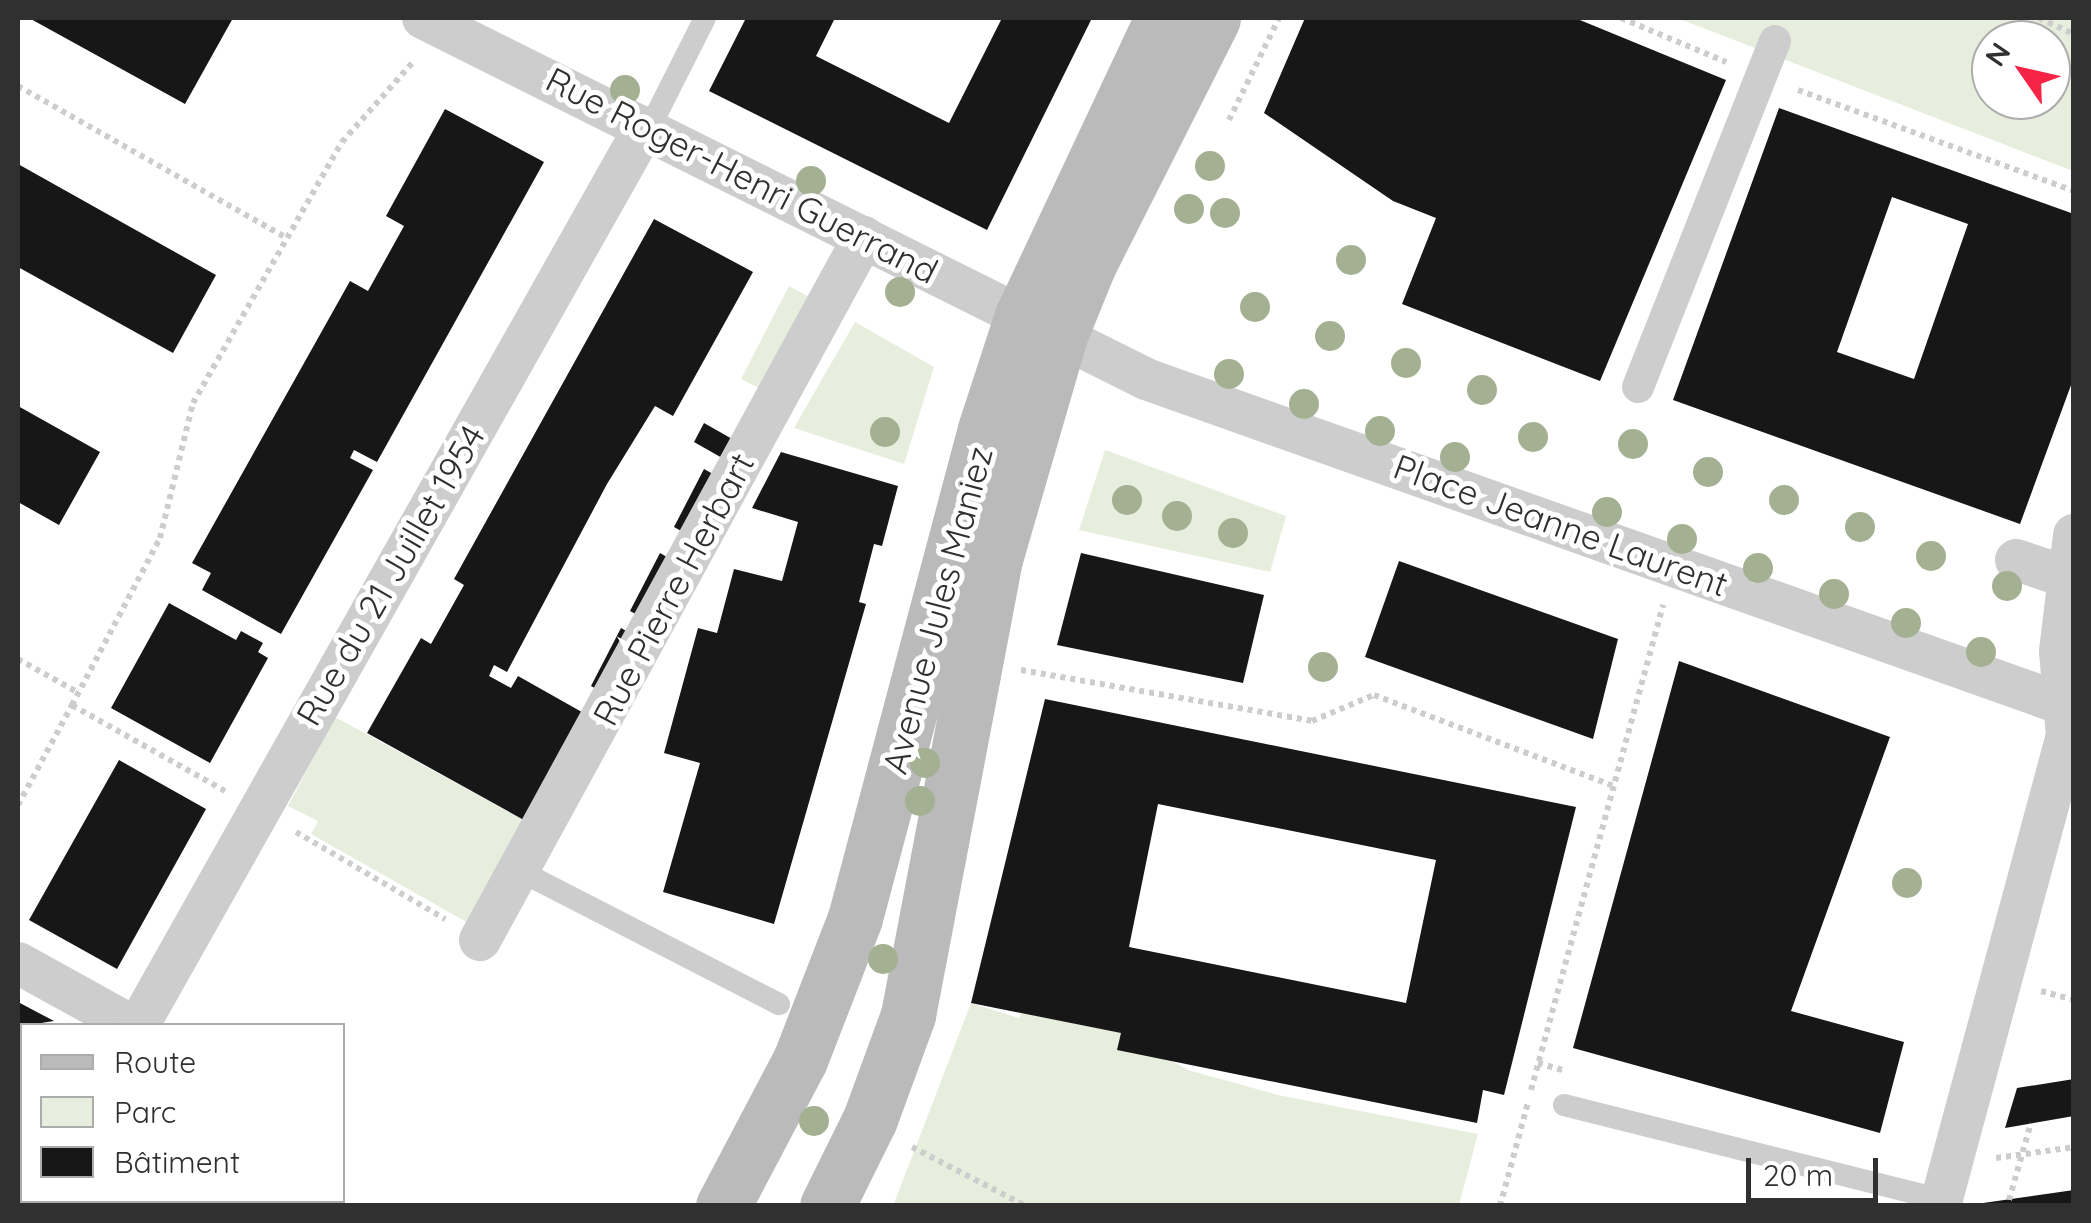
<!DOCTYPE html>
<meta charset="utf-8">
<style>
body{margin:0}
#map{position:relative;width:2091px;height:1223px;overflow:hidden;background:#fff;font-family:Quicksand,sans-serif}
div>[style]{position:absolute}
.green>*{inset:0;background:#e8eedd}
.building>*{inset:0;background:#171717}
.path>*{height:6px;margin-top:-3px;transform-origin:0;background:repeating-linear-gradient(90deg,#cdcdcd 0 5px,transparent 0 10px)}
.service>*{height:22px;margin:-11px;padding:0 11px;transform-origin:11px;border-radius:11px;background:#cdcdcd}
.pedestrian>*{height:32px;margin:-16px;padding:0 16px;transform-origin:16px;border-radius:16px;background:#cdcdcd}
.minor>*{height:42px;margin:-21px;padding:0 21px;transform-origin:21px;border-radius:21px;background:#cdcdcd}
.secondary>*{height:55px;margin:-27.5px;padding:0 27.5px;transform-origin:27.5px;border-radius:27.5px;background:#bababa}
.trees>*{width:30px;height:30px;margin:-15px;border-radius:50%;background:#a3b092}
span{translate:-50% -50%;white-space:nowrap;text-align:center;line-height:1.15;-webkit-text-stroke:10px #fff;paint-order:stroke}
.street-label{font-size:35px;color:#303030}
.frame{position:absolute;inset:0;border:20px solid #303030;pointer-events:none}
.legend{position:absolute;left:20px;top:1023px;width:325px;height:180px;box-sizing:border-box;background:#fff;border:2px solid #acacac;margin:0;padding:12px 18px;list-style:none;font-size:30px;color:#303030}
.legend li{display:flex;align-items:center;gap:20px;height:50px}
.legend b{width:50px;border:2px solid #acacac}
.north{position:absolute;left:1971px;top:20px;width:100px;height:100px;box-sizing:border-box;background:#fff;border:2px solid #acacac;border-radius:50%;rotate:304deg;font-size:28px;font-weight:700;line-height:40px;text-align:center;color:#303030}
.north::after{content:'';display:block;margin:auto;width:35px;height:45px;background:#f52446;clip-path:polygon(50% 0,100% 100%,50% 72%,0 100%)}
.scale{position:absolute;left:1746px;top:1158px;width:132px;height:45px;box-sizing:border-box;border:5px solid #303030;border-top:0;padding-left:12px;font-size:30px;line-height:35px;white-space:nowrap;color:#303030;-webkit-text-stroke:8px #fff;paint-order:stroke}
</style>
<div id="map">
<div class="green">
<i style="clip-path:polygon(evenodd,1677px 18px,2073px 18px,2073px 171px,1677px 18px,1991px 40px,2051px 40px,2051px 100px,1991px 100px,1991px 40px)"></i>
<i style="clip-path:polygon(789px 286px,813px 299px,765px 391px,741px 379px)"></i>
<i style="clip-path:polygon(855px 322px,934px 367px,904px 464px,794px 428px)"></i>
<i style="clip-path:polygon(1105px 450px,1286px 516px,1270px 572px,1079px 530px)"></i>
<i style="clip-path:polygon(335px 717px,540px 829px,477px 928px,311px 834px,318px 821px,288px 806px)"></i>
<i style="clip-path:polygon(971px 1003px,1019px 1018px,1022px 1013px,1121px 1033px,1188px 1070px,1278px 1095px,1478px 1134px,1459px 1205px,893px 1206px)"></i>
</div>
<div class="building">
<i style="clip-path:polygon(29px 18px,233px 18px,185px 104px)"></i>
<i style="clip-path:polygon(746px 18px,835px 18px,816px 56px,949px 123px,1002px 18px,1092px 18px,987px 230px,709px 91px)"></i>
<i style="clip-path:polygon(1305px 18px,1575px 18px,1726px 80px,1600px 381px,1402px 304px,1436px 218px,1393px 201px,1264px 113px)"></i>
<i style="clip-path:polygon(evenodd,1779px 108px,2074px 214px,2074px 377px,2020px 524px,1673px 400px,1779px 108px,1892px 197px,1968px 224px,1914px 379px,1837px 352px,1892px 197px)"></i>
<i style="clip-path:polygon(445px 109px,544px 162px,377px 462px,354px 450px,350px 458px,373px 470px,281px 634px,202px 590px,211px 573px,192px 563px,350px 281px,368px 291px,404px 226px,386px 216px)"></i>
<i style="clip-path:polygon(18px 164px,216px 275px,173px 353px,18px 267px)"></i>
<i style="clip-path:polygon(654px 219px,753px 272px,673px 416px,655px 406px,607px 484px,507px 672px,494px 665px,489px 676px,511px 688px,518px 676px,596px 720px,540px 829px,367px 733px,421px 638px,431px 644px,464px 585px,454px 579px)"></i>
<i style="clip-path:polygon(18px 406px,100px 452px,59px 525px,18px 502px)"></i>
<i style="clip-path:polygon(704px 423px,741px 444px,731px 463px,694px 442px)"></i>
<i style="clip-path:polygon(781px 452px,898px 486px,882px 546px,874px 544px,859px 602px,866px 604px,774px 924px,663px 892px,700px 763px,664px 753px,698px 628px,717px 633px,734px 569px,782px 581px,798px 522px,752px 508px)"></i>
<i style="clip-path:polygon(704px 469px,722px 479px,692px 537px,674px 527px)"></i>
<i style="clip-path:polygon(660px 553px,679px 564px,649px 621px,630px 611px)"></i>
<i style="clip-path:polygon(1081px 553px,1264px 595px,1243px 683px,1057px 645px)"></i>
<i style="clip-path:polygon(1399px 561px,1618px 639px,1593px 739px,1365px 657px)"></i>
<i style="clip-path:polygon(169px 603px,236px 640px,241px 631px,263px 643px,258px 652px,268px 658px,210px 763px,111px 708px)"></i>
<i style="clip-path:polygon(621px 628px,639px 638px,609px 696px,591px 686px)"></i>
<i style="clip-path:polygon(1679px 661px,1890px 737px,1791px 1011px,1904px 1042px,1880px 1133px,1573px 1048px)"></i>
<i style="clip-path:polygon(evenodd,1045px 699px,1576px 807px,1504px 1095px,1483px 1090px,1477px 1123px,1117px 1050px,1121px 1033px,971px 1003px,1045px 699px,1158px 804px,1436px 860px,1406px 1003px,1129px 947px,1158px 804px)"></i>
<i style="clip-path:polygon(119px 760px,206px 809px,117px 969px,29px 920px)"></i>
<i style="clip-path:polygon(18px 1002px,54px 1021px,22px 1026px,18px 1087px)"></i>
<i style="clip-path:polygon(2074px 1079px,2074px 1116px,2005px 1128px,2017px 1088px)"></i>
<i style="clip-path:polygon(2074px 1190px,2074px 1206px,1983px 1206px,1983px 1203px)"></i>
<i style="clip-path:polygon(118px 1200px,190px 1200px,115px 1206px)"></i>
</div>
<div class="path">
<i style="left:1621px;top:18px;width:114px;rotate:22.7deg"></i>
<i style="left:2039px;top:18px;width:38px;rotate:25deg"></i>
<i style="left:18px;top:86px;width:307px;rotate:29.5deg"></i>
<i style="left:1798px;top:90px;width:294px;rotate:20.1deg"></i>
<i style="left:1229px;top:120px;width:114px;rotate:-63.9deg"></i>
<i style="left:18px;top:659px;width:70px;rotate:29.1deg"></i>
<i style="left:1021px;top:670px;width:295px;rotate:9.9deg"></i>
<i style="left:1312px;top:721px;width:67px;rotate:-22.8deg"></i>
<i style="left:1374px;top:695px;width:257px;rotate:20.8deg"></i>
<i style="left:225px;top:791px;width:176px;rotate:-150.7deg"></i>
<i style="left:72px;top:705px;width:189px;rotate:-62.2deg"></i>
<i style="left:160px;top:538px;width:139px;rotate:-76.3deg"></i>
<i style="left:193px;top:403px;width:301px;rotate:-60.3deg"></i>
<i style="left:342px;top:142px;width:108px;rotate:-48.4deg"></i>
<i style="left:18px;top:805px;width:114px;rotate:-61.6deg"></i>
<i style="left:296px;top:832px;width:173px;rotate:30.3deg"></i>
<i style="left:2041px;top:991px;width:34px;rotate:15deg"></i>
<i style="left:1538px;top:1063px;width:29px;rotate:16deg"></i>
<i style="left:1531px;top:1090px;width:503px;rotate:-74.77deg"></i>
<i style="left:912px;top:1147px;width:128px;rotate:27.4deg"></i>
<i style="left:1996px;top:1158px;width:79px;rotate:-8deg"></i>
<i style="left:2009px;top:1200px;width:80px;rotate:-74.1deg"></i>
<i style="left:1107px;top:1206px;width:3px"></i>
<i style="left:1500px;top:1206px;width:108px;rotate:-74.9deg"></i>
</div>
<div class="service">
<i style="left:649px;top:129px;width:124px;rotate:-63.2deg"></i>
<i style="left:522px;top:872px;width:289px;rotate:27.2deg"></i>
<i style="left:1564px;top:1105px;width:390px;rotate:14.1deg"></i>
</div>
<div class="pedestrian">
<i style="left:1638px;top:387px;width:372px;rotate:-68.4deg"></i>
</div>
<div class="minor">
<i style="left:423px;top:18px;width:808px;rotate:26.53deg"></i>
<i style="left:1146px;top:379px;width:985px;rotate:19.52deg"></i>
<i style="left:2016px;top:560px;width:54px;rotate:18.4deg"></i>
<i style="left:480px;top:940px;width:801px;rotate:-61.36deg"></i>
<i style="left:18px;top:963px;width:130px;rotate:28.9deg"></i>
<i style="left:138px;top:1026px;width:1032px;rotate:-60.58deg"></i>
<i style="left:1940px;top:1206px;width:487px;rotate:-74.9deg"></i>
<i style="left:2067px;top:736px;width:85px;rotate:-94.7deg"></i>
<i style="left:2060px;top:651px;width:117px;rotate:-83.1deg"></i>
</div>
<div class="secondary">
<i style="left:723px;top:1206px;width:165px;rotate:-62.2deg"></i>
<i style="left:800px;top:1060px;width:152px;rotate:-68.8deg"></i>
<i style="left:855px;top:918px;width:506px;rotate:-75.11deg"></i>
<i style="left:985px;top:429px;width:119px;rotate:-71.9deg"></i>
<i style="left:1022px;top:316px;width:329px;rotate:-64.8deg"></i>
<i style="left:827px;top:1206px;width:97px;rotate:-63.7deg"></i>
<i style="left:870px;top:1119px;width:111px;rotate:-69.9deg"></i>
<i style="left:908px;top:1015px;width:464px;rotate:-79.2deg"></i>
<i style="left:995px;top:559px;width:233px;rotate:-73.8deg"></i>
<i style="left:1060px;top:335px;width:77px;rotate:-67.8deg"></i>
<i style="left:1089px;top:264px;width:275px;rotate:-63.2deg"></i>
</div>
<div class="trees">
<i style="left:625px;top:90px"></i>
<i style="left:1210px;top:166px"></i>
<i style="left:811px;top:181px"></i>
<i style="left:1189px;top:209px"></i>
<i style="left:1225px;top:213px"></i>
<i style="left:1351px;top:260px"></i>
<i style="left:900px;top:292px"></i>
<i style="left:1255px;top:307px"></i>
<i style="left:1330px;top:336px"></i>
<i style="left:1406px;top:363px"></i>
<i style="left:1229px;top:374px"></i>
<i style="left:1482px;top:390px"></i>
<i style="left:1304px;top:404px"></i>
<i style="left:1380px;top:431px"></i>
<i style="left:885px;top:432px"></i>
<i style="left:1533px;top:437px"></i>
<i style="left:1633px;top:444px"></i>
<i style="left:1455px;top:457px"></i>
<i style="left:1708px;top:472px"></i>
<i style="left:1127px;top:500px"></i>
<i style="left:1784px;top:500px"></i>
<i style="left:1607px;top:512px"></i>
<i style="left:1177px;top:516px"></i>
<i style="left:1860px;top:527px"></i>
<i style="left:1233px;top:533px"></i>
<i style="left:1682px;top:539px"></i>
<i style="left:1931px;top:556px"></i>
<i style="left:1758px;top:568px"></i>
<i style="left:2007px;top:586px"></i>
<i style="left:1834px;top:594px"></i>
<i style="left:1906px;top:623px"></i>
<i style="left:1981px;top:652px"></i>
<i style="left:1323px;top:667px"></i>
<i style="left:925px;top:763px"></i>
<i style="left:920px;top:801px"></i>
<i style="left:1907px;top:883px"></i>
<i style="left:883px;top:959px"></i>
<i style="left:814px;top:1121px"></i>
</div>
<div class="street-label">
<span style="left:742px;top:175px;rotate:27deg">Rue Roger-Henri Guerrand</span>
<span style="left:1561px;top:525px;rotate:20deg">Place Jeanne Laurent</span>
<span style="left:390px;top:575px;rotate:-60deg">Rue du 21 Juillet 1954</span>
<span style="left:673px;top:589px;rotate:-62deg">Rue Pierre Herbart</span>
<span style="left:937px;top:610px;rotate:-75deg">Avenue Jules Maniez</span>
</div>
<div class="frame"></div>
<ul class="legend">
<li><b style="height:12px;background:#bababa"></b>Route</li>
<li><b style="height:28px;background:#e8eedd"></b>Parc</li>
<li><b style="height:28px;background:#171717"></b>Bâtiment</li>
</ul>
<div class="north">N</div>
<div class="scale">20 m</div>
</div>
